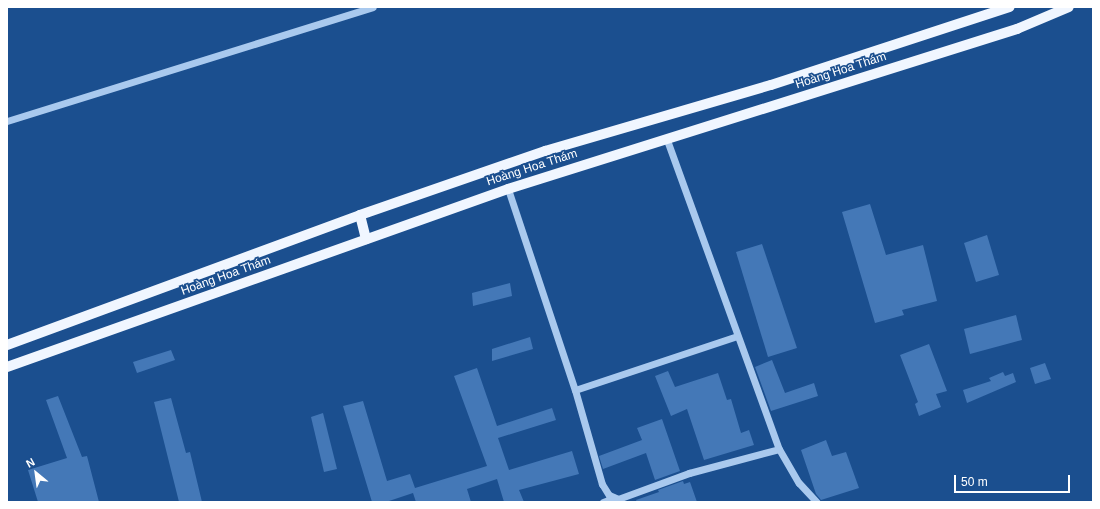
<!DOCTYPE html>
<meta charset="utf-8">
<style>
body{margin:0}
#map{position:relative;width:1100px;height:509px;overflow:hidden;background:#1b4f8f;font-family:Helvetica,sans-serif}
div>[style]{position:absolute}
.building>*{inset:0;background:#4478b7}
.minor>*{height:7px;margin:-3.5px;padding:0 3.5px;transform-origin:3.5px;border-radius:3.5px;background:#a9c9ee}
.major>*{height:10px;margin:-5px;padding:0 5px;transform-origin:5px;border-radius:5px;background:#f0f6ff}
span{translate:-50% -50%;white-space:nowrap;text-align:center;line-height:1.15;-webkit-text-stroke:3.5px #1b4f8f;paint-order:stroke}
.street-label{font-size:12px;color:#fff}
.frame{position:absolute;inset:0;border:8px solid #fff;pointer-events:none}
.north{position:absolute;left:16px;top:453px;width:40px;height:40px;-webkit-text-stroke:3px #1b4f8f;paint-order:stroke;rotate:331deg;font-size:11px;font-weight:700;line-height:16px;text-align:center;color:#fff}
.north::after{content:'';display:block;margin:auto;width:14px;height:18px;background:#fff;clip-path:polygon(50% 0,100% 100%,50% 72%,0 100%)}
.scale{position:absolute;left:954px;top:475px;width:116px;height:18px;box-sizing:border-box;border:2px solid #fff;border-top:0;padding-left:5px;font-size:12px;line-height:14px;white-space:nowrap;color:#fff;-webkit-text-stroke:3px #1b4f8f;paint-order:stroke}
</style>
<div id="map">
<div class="building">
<i style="clip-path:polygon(870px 204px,886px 255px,923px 245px,937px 301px,902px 310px,904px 315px,875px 323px,842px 212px)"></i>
<i style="clip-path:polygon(987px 235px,999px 275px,976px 282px,964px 243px)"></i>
<i style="clip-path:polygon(762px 244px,797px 348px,768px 357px,736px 252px)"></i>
<i style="clip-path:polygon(510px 283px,512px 296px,473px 306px,472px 293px)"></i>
<i style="clip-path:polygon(1016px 315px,1022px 340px,970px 354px,964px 329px)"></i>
<i style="clip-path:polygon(530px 337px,533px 349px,492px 361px,492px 349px)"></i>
<i style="clip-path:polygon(929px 344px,947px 391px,936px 394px,941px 407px,919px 416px,915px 404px,918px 402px,900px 355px)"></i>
<i style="clip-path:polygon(171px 350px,175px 360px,137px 373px,133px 362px)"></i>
<i style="clip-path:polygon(772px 360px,785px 393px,814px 383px,818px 396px,771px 411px,755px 367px)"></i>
<i style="clip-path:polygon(1045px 363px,1051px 379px,1035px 384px,1030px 368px)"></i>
<i style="clip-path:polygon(477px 368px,497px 426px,552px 408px,556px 420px,498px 438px,509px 470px,572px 451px,579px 474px,519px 490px,524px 502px,504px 502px,497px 479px,467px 489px,471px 502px,416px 502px,413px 493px,386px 502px,372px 502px,343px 406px,363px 401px,387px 481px,410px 474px,415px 488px,487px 466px,454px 376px)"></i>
<i style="clip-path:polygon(668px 371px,675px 387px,718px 373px,727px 400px,731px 399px,741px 433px,749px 430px,754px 445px,704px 460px,687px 409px,671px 416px,655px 376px)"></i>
<i style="clip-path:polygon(1003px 372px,1005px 376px,1013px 373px,1016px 382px,967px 403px,963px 390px,991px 381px,989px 378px)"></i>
<i style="clip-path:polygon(58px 396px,82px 457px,87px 456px,99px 502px,38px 502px,28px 470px,67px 458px,46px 400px)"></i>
<i style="clip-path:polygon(171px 398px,186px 453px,190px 452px,202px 502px,179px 502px,154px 402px)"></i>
<i style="clip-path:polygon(323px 413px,337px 469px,324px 472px,311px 417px)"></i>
<i style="clip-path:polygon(662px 419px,680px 471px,655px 480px,646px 453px,603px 469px,599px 456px,642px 440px,637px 428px)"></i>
<i style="clip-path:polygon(826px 440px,832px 456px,846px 452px,859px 488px,821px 500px,816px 494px,801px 450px)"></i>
<i style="clip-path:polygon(683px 481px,684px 484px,690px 482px,697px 502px,637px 502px,636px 500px,659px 492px,658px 490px)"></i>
</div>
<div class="minor">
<i style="left:7px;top:121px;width:383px;rotate:-17.3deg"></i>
<i style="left:667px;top:140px;width:329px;rotate:70.1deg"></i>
<i style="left:779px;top:449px;width:39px;rotate:60deg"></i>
<i style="left:799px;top:483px;width:26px;rotate:47deg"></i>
<i style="left:508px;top:189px;width:212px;rotate:71.6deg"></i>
<i style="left:575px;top:390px;width:98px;rotate:74deg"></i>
<i style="left:602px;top:484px;width:13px;rotate:58deg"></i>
<i style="left:609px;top:495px;width:10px;rotate:24deg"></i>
<i style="left:618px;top:499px;width:76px;rotate:-20.1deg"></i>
<i style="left:689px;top:473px;width:93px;rotate:-14.9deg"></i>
<i style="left:575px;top:390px;width:171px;rotate:-18.4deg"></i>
<i style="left:603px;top:502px;width:12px;rotate:-20deg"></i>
</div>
<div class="major">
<i style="left:360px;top:215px;width:25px;rotate:76deg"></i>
<i style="left:7px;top:345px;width:376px;rotate:-20.2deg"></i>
<i style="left:360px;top:215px;width:196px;rotate:-19.1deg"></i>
<i style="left:545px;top:151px;width:235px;rotate:-16.3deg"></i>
<i style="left:771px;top:85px;width:251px;rotate:-18.1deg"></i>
<i style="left:7px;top:367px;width:532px;rotate:-19.56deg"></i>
<i style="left:508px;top:189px;width:534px;rotate:-17.45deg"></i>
<i style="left:1017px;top:29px;width:56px;rotate:-22.9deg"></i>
</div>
<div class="street-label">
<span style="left:841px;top:71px;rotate:-18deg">Hoàng Hoa Thám</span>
<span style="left:532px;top:168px;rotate:-18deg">Hoàng Hoa Thám</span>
<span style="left:226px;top:276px;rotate:-20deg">Hoàng Hoa Thám</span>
</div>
<div class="frame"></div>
<div class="north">N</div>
<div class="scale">50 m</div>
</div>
